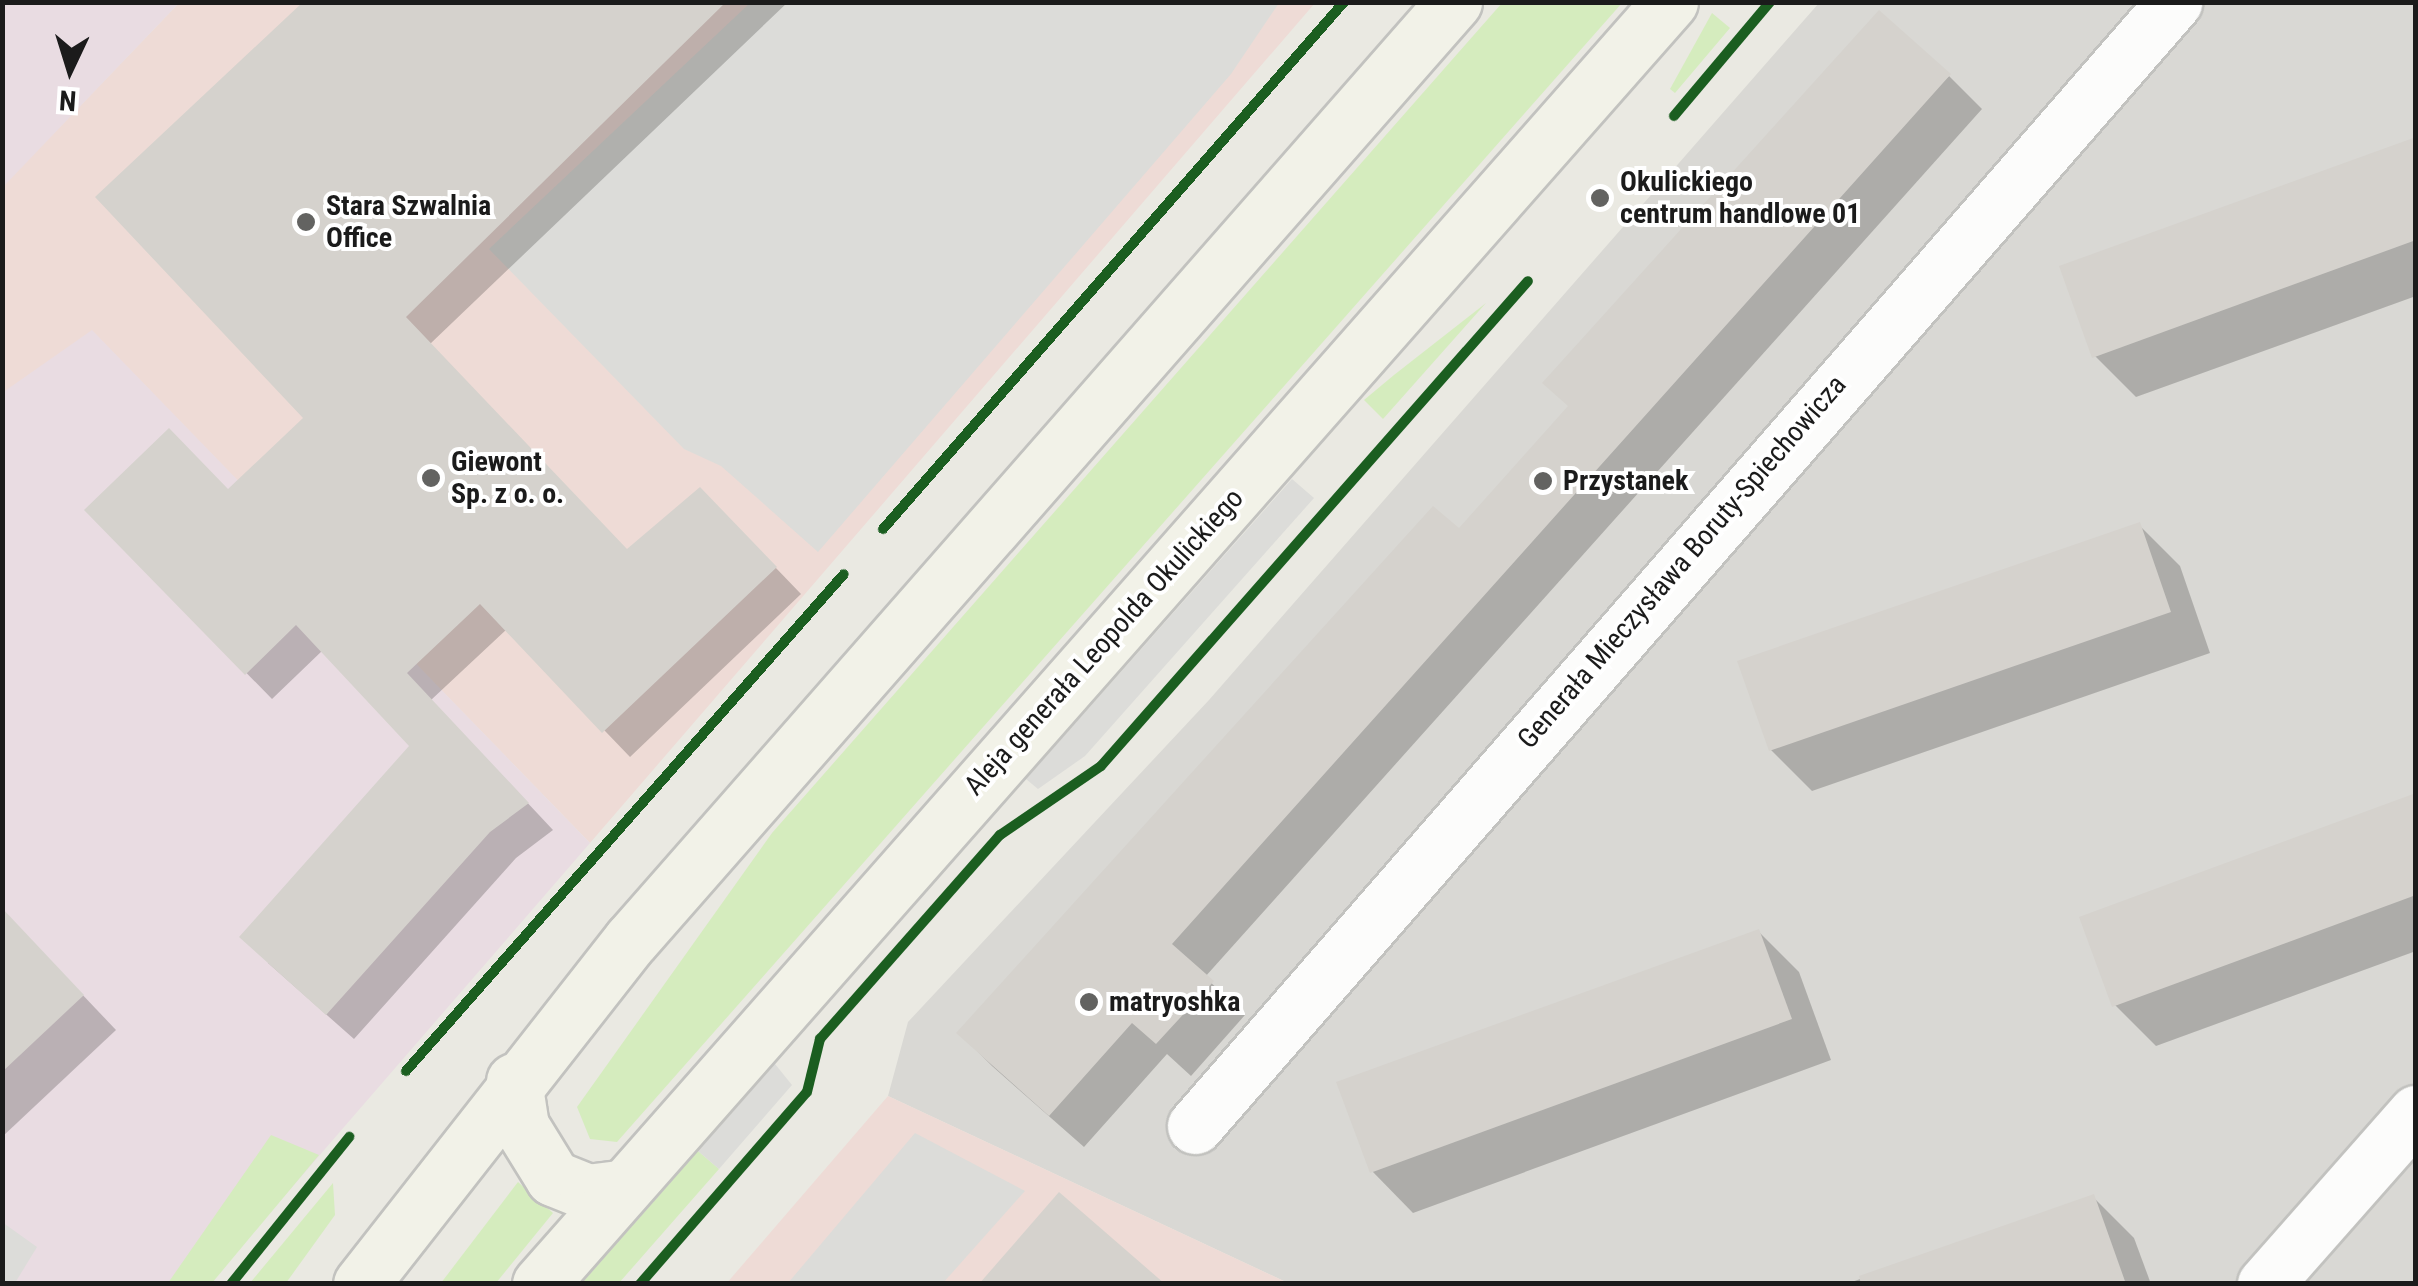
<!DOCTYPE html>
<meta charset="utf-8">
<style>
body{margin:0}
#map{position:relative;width:2418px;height:1286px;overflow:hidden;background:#eae9e2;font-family:"Roboto Condensed",sans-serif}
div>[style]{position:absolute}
.residential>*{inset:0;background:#d9d8d4}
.commercial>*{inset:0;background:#eedbd6}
.industrial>*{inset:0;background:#e9dce2}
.grass>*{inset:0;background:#d5ecbe}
.parking>*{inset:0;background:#dcdcd9}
.shadow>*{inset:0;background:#0003}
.building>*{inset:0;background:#d5d2cd}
.roads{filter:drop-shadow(2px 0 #c2c2bf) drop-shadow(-2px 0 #c2c2bf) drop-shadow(0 2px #c2c2bf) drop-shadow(0 -2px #c2c2bf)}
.street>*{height:55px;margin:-27.5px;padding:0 27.5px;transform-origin:27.5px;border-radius:27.5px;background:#fcfcfb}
.secondary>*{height:55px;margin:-27.5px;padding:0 27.5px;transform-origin:27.5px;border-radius:27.5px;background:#f2f2e8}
.cycleway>*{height:10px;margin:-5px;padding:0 5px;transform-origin:5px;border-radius:5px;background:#1b5e20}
.dots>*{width:28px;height:28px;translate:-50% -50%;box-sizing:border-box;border:5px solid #fff;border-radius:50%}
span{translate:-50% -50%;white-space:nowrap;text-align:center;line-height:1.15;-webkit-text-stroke:8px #fff;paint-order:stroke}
.poi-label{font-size:28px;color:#1b1b1b;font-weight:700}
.left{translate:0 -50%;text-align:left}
.street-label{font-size:28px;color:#1b1b1b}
.frame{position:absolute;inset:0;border:5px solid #1b1b1b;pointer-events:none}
.north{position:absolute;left:20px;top:20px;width:100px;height:100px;-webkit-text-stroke:8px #fff;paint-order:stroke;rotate:184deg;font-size:28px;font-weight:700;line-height:40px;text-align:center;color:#1b1b1b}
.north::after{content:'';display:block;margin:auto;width:35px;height:45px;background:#1b1b1b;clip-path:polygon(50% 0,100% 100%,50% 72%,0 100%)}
</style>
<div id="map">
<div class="residential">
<i style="clip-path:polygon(1819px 3px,2415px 3px,2415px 1283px,1288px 1283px,888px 1096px,908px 1022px,1209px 700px)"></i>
</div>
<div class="commercial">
<i style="clip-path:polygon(179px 3px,1315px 3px,590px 843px,92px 331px,3px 393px,2px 187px)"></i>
<i style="clip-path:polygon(888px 1096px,1288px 1283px,726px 1284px)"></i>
</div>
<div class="industrial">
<i style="clip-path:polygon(3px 2px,179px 3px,3px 187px,2px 3px)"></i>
<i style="clip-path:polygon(92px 330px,590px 843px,209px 1283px,3px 1283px,2px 393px)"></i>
</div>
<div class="grass">
<i style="clip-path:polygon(1502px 3px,1622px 3px,617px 1142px,590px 1139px,577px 1107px,772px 833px)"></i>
<i style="clip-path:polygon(1712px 13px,1730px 28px,1675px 93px,1670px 89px)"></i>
<i style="clip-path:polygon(1486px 303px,1383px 419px,1364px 400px,1394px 375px)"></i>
<i style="clip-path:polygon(271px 1135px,319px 1155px,212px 1283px,168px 1283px)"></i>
<i style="clip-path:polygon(698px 1151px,719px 1169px,619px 1283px,581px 1284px)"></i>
<i style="clip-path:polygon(518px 1182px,553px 1213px,496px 1283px,441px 1283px)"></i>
<i style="clip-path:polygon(333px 1183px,335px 1215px,286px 1283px,250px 1283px)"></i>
</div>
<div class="parking">
<i style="clip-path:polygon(750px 3px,1279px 3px,1231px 74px,818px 552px,721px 466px,684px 449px,489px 249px)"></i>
<i style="clip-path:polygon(1292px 479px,1314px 498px,1085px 756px,1038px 789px,1026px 779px)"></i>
<i style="clip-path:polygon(775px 1064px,792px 1085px,719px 1169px,698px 1151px)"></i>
<i style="clip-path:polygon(915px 1133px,1025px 1191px,943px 1283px,788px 1283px)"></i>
<i style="clip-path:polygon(2px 1222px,37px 1247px,15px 1283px,3px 1283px)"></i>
</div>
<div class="shadow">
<i style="clip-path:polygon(306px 2px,788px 2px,430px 344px,627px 552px,726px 516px,801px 594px,630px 757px,507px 629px,431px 700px,553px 830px,516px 858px,354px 1039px,268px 963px,413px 746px,323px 650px,272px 699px,87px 510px,228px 492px,307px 418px)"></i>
<i style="clip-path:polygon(1949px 76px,1982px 109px,1205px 977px,1245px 1015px,1191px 1076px,1167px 1054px,1084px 1147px,992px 1066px,959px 1033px,1459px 532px)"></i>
<i style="clip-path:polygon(2416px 139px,2416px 296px,2136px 397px,2095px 356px)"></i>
<i style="clip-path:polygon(2139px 525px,2180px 566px,2210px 653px,1812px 791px,1771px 750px)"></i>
<i style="clip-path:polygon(2416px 796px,2416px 951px,2156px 1046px,2115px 1005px)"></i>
<i style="clip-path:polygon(2px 910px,116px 1030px,2px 1137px)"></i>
<i style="clip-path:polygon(1758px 931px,1799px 972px,1831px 1060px,1413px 1213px,1372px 1171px)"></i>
<i style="clip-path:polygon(2093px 1197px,2134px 1238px,2151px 1284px,1846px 1284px)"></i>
</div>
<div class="building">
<i style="clip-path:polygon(303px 2px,726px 2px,406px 317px,627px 549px,700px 487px,777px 567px,602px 733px,480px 604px,407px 673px,529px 803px,490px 832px,326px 1015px,239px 937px,409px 746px,296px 625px,245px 675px,84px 510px,169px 428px,228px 489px,303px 418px,95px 197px)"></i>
<i style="clip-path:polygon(1879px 10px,1951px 74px,1172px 944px,1214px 981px,1156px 1044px,1132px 1023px,1049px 1116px,956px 1033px,1433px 506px,1459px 528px,1568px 406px,1542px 383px)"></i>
<i style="clip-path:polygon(2416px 137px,2416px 240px,2092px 358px,2059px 266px)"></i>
<i style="clip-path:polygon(2140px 522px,2171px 612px,1769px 751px,1737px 661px)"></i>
<i style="clip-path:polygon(2416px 793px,2416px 895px,2112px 1007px,2079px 917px)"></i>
<i style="clip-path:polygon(2px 908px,84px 995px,2px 1072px)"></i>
<i style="clip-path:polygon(1759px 929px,1792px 1019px,1370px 1173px,1336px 1082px)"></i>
<i style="clip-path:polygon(1059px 1192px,1165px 1284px,979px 1284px)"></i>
<i style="clip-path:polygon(2094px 1194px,2126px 1284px,1861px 1284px,1859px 1276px)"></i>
</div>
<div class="roads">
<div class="street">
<i style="left:1195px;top:1126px;width:1491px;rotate:-48.94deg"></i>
<i style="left:2265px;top:1284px;width:228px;rotate:-48.6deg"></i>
</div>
<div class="secondary">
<i style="left:514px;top:1081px;width:46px;rotate:81.2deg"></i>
<i style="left:521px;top:1126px;width:61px;rotate:58.4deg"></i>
<i style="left:553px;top:1178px;width:37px;rotate:22deg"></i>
<i style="left:587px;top:1192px;width:34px;rotate:-7deg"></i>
<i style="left:361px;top:1284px;width:437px;rotate:-51.9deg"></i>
<i style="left:631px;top:940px;width:1248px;rotate:-48.74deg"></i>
<i style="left:540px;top:1284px;width:1709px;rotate:-48.61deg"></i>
</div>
</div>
<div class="cycleway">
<i style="left:1674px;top:116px;width:149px;rotate:-49.9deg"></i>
<i style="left:883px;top:529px;width:700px;rotate:-48.82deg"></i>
<i style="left:406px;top:1071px;width:662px;rotate:-48.61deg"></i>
<i style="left:231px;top:1284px;width:189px;rotate:-51.2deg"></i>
<i style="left:640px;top:1284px;width:254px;rotate:-49deg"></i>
<i style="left:807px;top:1092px;width:55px;rotate:-76.2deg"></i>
<i style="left:820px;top:1039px;width:272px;rotate:-48.6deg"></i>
<i style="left:1000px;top:835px;width:122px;rotate:-34.3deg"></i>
<i style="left:1101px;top:766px;width:646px;rotate:-48.64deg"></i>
</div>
<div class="dots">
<i style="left:1600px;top:198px;background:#636361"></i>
<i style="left:306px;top:222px;background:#636361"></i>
<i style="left:431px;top:478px;background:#636361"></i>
<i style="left:1543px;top:481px;background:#636361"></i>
<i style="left:1089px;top:1002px;background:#636361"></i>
</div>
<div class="poi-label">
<span class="left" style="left:1620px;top:198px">Okulickiego<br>centrum handlowe 01</span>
<span class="left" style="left:326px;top:222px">Stara Szwalnia<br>Office</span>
<span class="left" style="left:451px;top:478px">Giewont<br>Sp. z o. o.</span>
<span class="left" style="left:1563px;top:481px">Przystanek</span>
<span class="left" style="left:1109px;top:1002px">matryoshka</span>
</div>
<div class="street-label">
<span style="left:1682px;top:562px;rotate:-49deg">Generała Mieczysława Boruty-Spiechowicza</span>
<span style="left:1104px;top:642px;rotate:-48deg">Aleja generała Leopolda Okulickiego</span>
</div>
<div class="frame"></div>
<div class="north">N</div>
</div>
